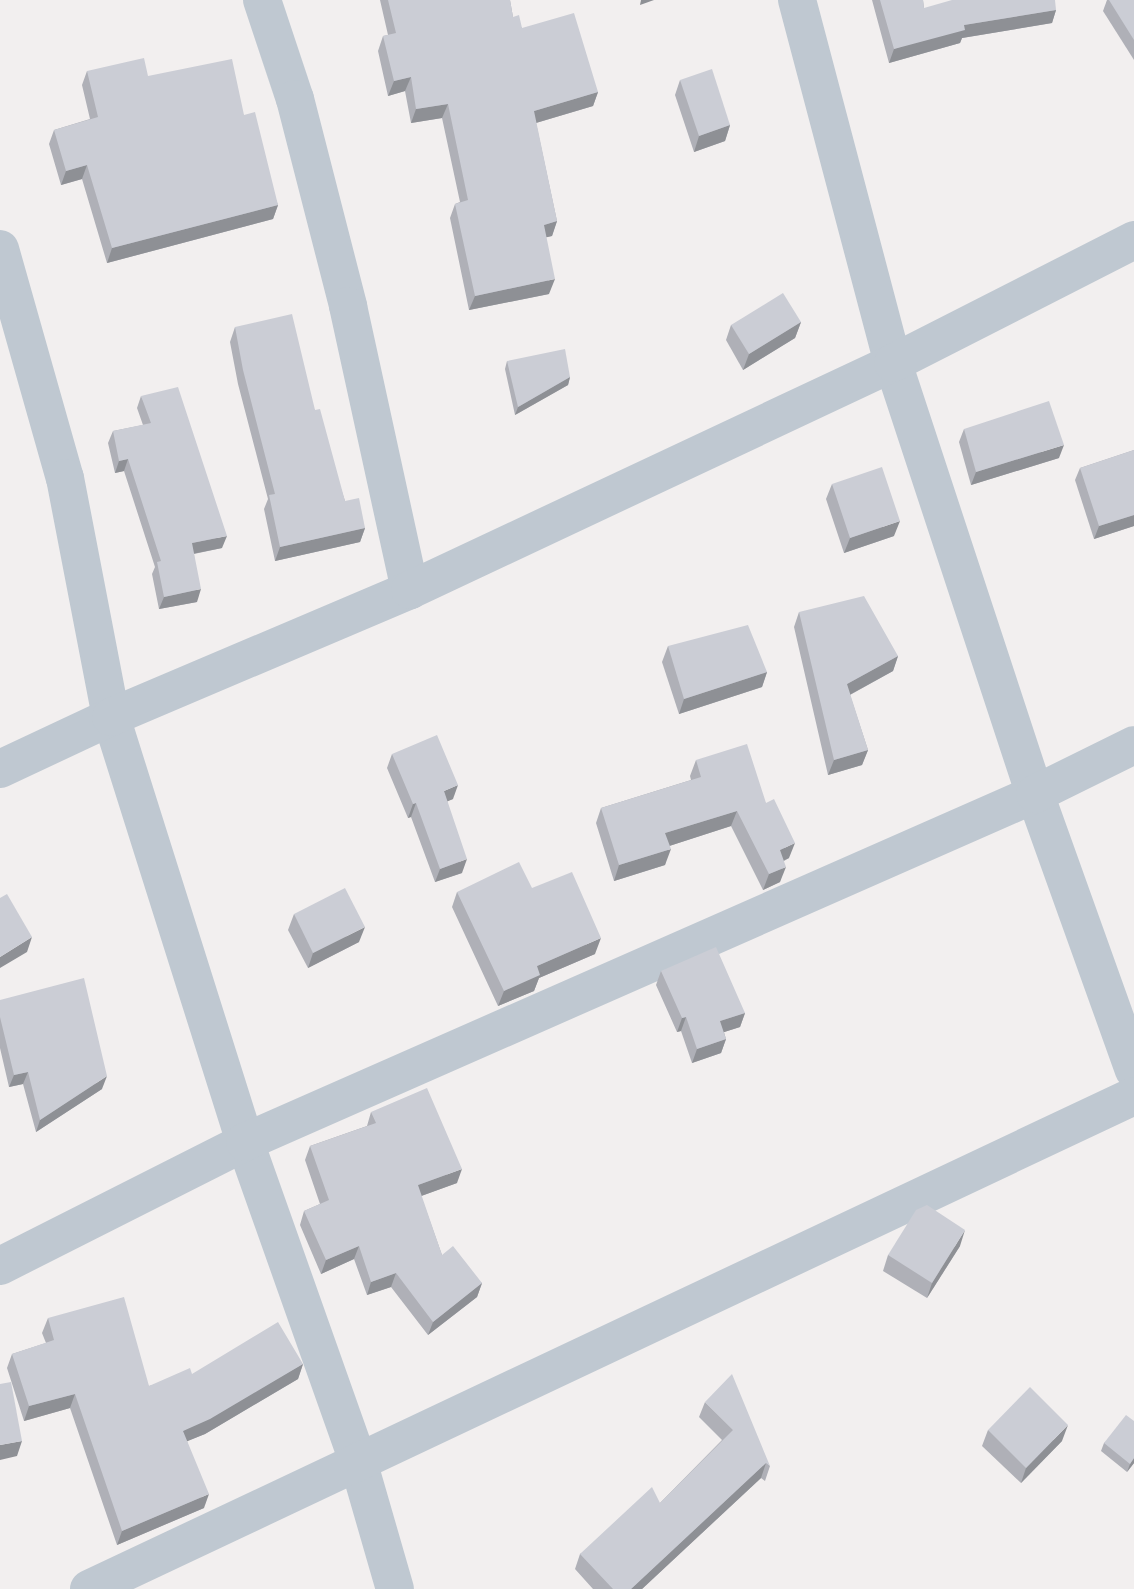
<!DOCTYPE html>
<style>
body{margin:0}
#map{position:relative;width:1134px;height:1589px;overflow:hidden;background:#f2efef;font-family:"DejaVu Sans",sans-serif}
div>[style]{position:absolute}
.minor>*{height:38px;margin:-19px;padding:0 19px;transform-origin:19px;border-radius:19px;background:#bfc8d1}
.tertiary>*{height:38px;margin:-19px;padding:0 19px;transform-origin:19px;border-radius:19px;background:#bfc8d1}
.wall>*{inset:0;background:#afb0b7}
.shaded-wall>*{inset:0;background:#8e9095}
.building>*{inset:0;background:#cbcdd5}
span{translate:-50% -50%;white-space:nowrap;text-align:center;line-height:1.15;-webkit-text-stroke:5px #fff;paint-order:stroke}
</style>
<div id="map">
<div class="minor">
<i style="left:262px;top:0;width:104px;rotate:71.6deg"></i>
<i style="left:295px;top:99px;width:214px;rotate:75.6deg"></i>
<i style="left:348px;top:306px;width:291px;rotate:77.7deg"></i>
<i style="left:797px;top:0;width:375px;rotate:75.2deg"></i>
<i style="left:893px;top:363px;width:454px;rotate:71.8deg"></i>
<i style="left:1035px;top:794px;width:293px;rotate:70.3deg"></i>
<i style="left:0;top:249px;width:238px;rotate:74.2deg"></i>
<i style="left:65px;top:478px;width:243px;rotate:79.1deg"></i>
<i style="left:111px;top:717px;width:446px;rotate:72.5deg"></i>
<i style="left:245px;top:1142px;width:338px;rotate:70.5deg"></i>
<i style="left:358px;top:1461px;width:133px;rotate:73.9deg"></i>
<i style="left:0;top:1266px;width:275px;rotate:-26.8deg"></i>
<i style="left:245px;top:1142px;width:863px;rotate:-23.77deg"></i>
<i style="left:1035px;top:794px;width:110px;rotate:-26.3deg"></i>
<i style="left:89px;top:1589px;width:1155px;rotate:-25.26deg"></i>
</div>
<div class="tertiary">
<i style="left:0;top:769px;width:123px;rotate:-25.1deg"></i>
<i style="left:111px;top:717px;width:325px;rotate:-23deg"></i>
<i style="left:410px;top:590px;width:534px;rotate:-25.17deg"></i>
<i style="left:893px;top:363px;width:271px;rotate:-27deg"></i>
</div>
<div class="wall">
<i style="clip-path:polygon(380px 0,510px 0,513px 17px,522px 28px,598px 92px,593px 106px,536px 123px,557px 221px,552px 236px,546px 237px,549px 294px,469px 310px,450px 218px,455px 204px,460px 202px,442px 118px,411px 123px,405px 91px,388px 96px,378px 51px,383px 36px,388px 35px)"></i>
<i style="clip-path:polygon(872px 0,923px 0,924px 8px,1056px 10px,1052px 23px,962px 38px,960px 43px,889px 63px)"></i>
<i style="clip-path:polygon(1107px 0,1134px 0,1134px 60px,1103px 11px)"></i>
<i style="clip-path:polygon(87px 71px,148px 76px,244px 115px,278px 205px,273px 219px,107px 263px,82px 179px,61px 185px,49px 144px,54px 130px,90px 119px,82px 85px)"></i>
<i style="clip-path:polygon(680px 80px,730px 125px,725px 141px,694px 152px,675px 95px)"></i>
<i style="clip-path:polygon(801px 322px,795px 338px,743px 370px,726px 340px,731px 325px)"></i>
<i style="clip-path:polygon(235px 327px,315px 410px,345px 501px,365px 528px,360px 542px,275px 561px,264px 509px,268px 499px,238px 384px,230px 342px)"></i>
<i style="clip-path:polygon(507px 361px,570px 377px,568px 385px,515px 415px,505px 369px)"></i>
<i style="clip-path:polygon(141px 396px,222px 548px,194px 554px,197px 602px,159px 609px,152px 574px,155px 567px,124px 471px,115px 473px,108px 443px,113px 431px,143px 425px,137px 408px)"></i>
<i style="clip-path:polygon(964px 429px,1059px 458px,971px 485px,959px 442px)"></i>
<i style="clip-path:polygon(1134px 450px,1134px 526px,1094px 539px,1075px 480px,1080px 468px)"></i>
<i style="clip-path:polygon(832px 484px,894px 536px,844px 553px,826px 499px)"></i>
<i style="clip-path:polygon(799px 612px,898px 656px,893px 671px,850px 695px,868px 750px,862px 765px,828px 775px,794px 627px)"></i>
<i style="clip-path:polygon(668px 646px,767px 672px,762px 687px,679px 714px,662px 662px)"></i>
<i style="clip-path:polygon(392px 754px,453px 799px,447px 801px,462px 873px,435px 882px,411px 817px,408px 818px,387px 768px)"></i>
<i style="clip-path:polygon(696px 760px,766px 803px,789px 858px,784px 861px,780px 882px,763px 890px,731px 826px,669px 846px,665px 865px,614px 881px,596px 823px,601px 808px,691px 780px,690px 776px)"></i>
<i style="clip-path:polygon(532px 888px,595px 954px,539px 978px,534px 991px,498px 1006px,452px 907px,457px 892px)"></i>
<i style="clip-path:polygon(294px 914px,359px 942px,308px 968px,288px 930px)"></i>
<i style="clip-path:polygon(661px 971px,745px 1013px,740px 1027px,724px 1032px,726px 1039px,721px 1053px,692px 1063px,681px 1031px,677px 1032px,656px 985px)"></i>
<i style="clip-path:polygon(0 1000px,102px 1089px,36px 1132px,23px 1084px,9px 1087px,0 1048px)"></i>
<i style="clip-path:polygon(371px 1112px,457px 1183px,421px 1196px,442px 1255px,482px 1283px,477px 1297px,428px 1335px,391px 1287px,367px 1295px,354px 1259px,321px 1274px,300px 1225px,304px 1211px,320px 1204px,305px 1160px,310px 1146px,367px 1126px)"></i>
<i style="clip-path:polygon(960px 1246px,927px 1298px,883px 1271px,888px 1255px)"></i>
<i style="clip-path:polygon(48px 1318px,149px 1386px,192px 1374px,303px 1364px,298px 1379px,205px 1434px,187px 1441px,204px 1508px,117px 1545px,70px 1408px,24px 1421px,7px 1368px,12px 1354px,46px 1343px,42px 1333px)"></i>
<i style="clip-path:polygon(705px 1402px,770px 1466px,765px 1481px,761px 1478px,642px 1589px,593px 1589px,575px 1569px,580px 1554px,660px 1503px,722px 1440px,699px 1417px)"></i>
<i style="clip-path:polygon(1134px 1421px,1134px 1463px,1127px 1472px,1101px 1451px,1104px 1443px)"></i>
<i style="clip-path:polygon(988px 1430px,1062px 1441px,1021px 1483px,982px 1446px)"></i>
</div>
<div class="shaded-wall">
<i style="clip-path:polygon(641px 0,654px 0,640px 5px)"></i>
<i style="clip-path:polygon(1056px 10px,1052px 23px,962px 38px,960px 43px,889px 63px,894px 49px,964px 25px)"></i>
<i style="clip-path:polygon(411px 77px,405px 91px,388px 96px,394px 81px)"></i>
<i style="clip-path:polygon(598px 92px,593px 106px,529px 125px,534px 111px)"></i>
<i style="clip-path:polygon(448px 104px,442px 118px,411px 123px,416px 109px)"></i>
<i style="clip-path:polygon(730px 125px,725px 141px,694px 152px,699px 136px)"></i>
<i style="clip-path:polygon(87px 165px,82px 179px,61px 185px,66px 171px)"></i>
<i style="clip-path:polygon(278px 205px,273px 219px,107px 263px,112px 248px)"></i>
<i style="clip-path:polygon(557px 221px,552px 236px,539px 239px,544px 225px)"></i>
<i style="clip-path:polygon(555px 279px,549px 294px,469px 310px,475px 296px)"></i>
<i style="clip-path:polygon(801px 322px,795px 338px,743px 370px,749px 354px)"></i>
<i style="clip-path:polygon(570px 377px,568px 385px,515px 415px,518px 407px)"></i>
<i style="clip-path:polygon(1064px 445px,1059px 458px,971px 485px,976px 472px)"></i>
<i style="clip-path:polygon(128px 459px,124px 471px,115px 473px,119px 461px)"></i>
<i style="clip-path:polygon(1134px 515px,1134px 526px,1094px 539px,1099px 526px)"></i>
<i style="clip-path:polygon(900px 521px,894px 536px,844px 553px,850px 538px)"></i>
<i style="clip-path:polygon(365px 528px,360px 542px,275px 561px,280px 547px)"></i>
<i style="clip-path:polygon(227px 536px,222px 548px,187px 555px,192px 543px)"></i>
<i style="clip-path:polygon(201px 589px,197px 602px,159px 609px,164px 597px)"></i>
<i style="clip-path:polygon(898px 656px,893px 671px,842px 699px,847px 684px)"></i>
<i style="clip-path:polygon(767px 672px,762px 687px,679px 714px,684px 699px)"></i>
<i style="clip-path:polygon(868px 750px,862px 765px,828px 775px,834px 760px)"></i>
<i style="clip-path:polygon(458px 785px,453px 799px,439px 805px,444px 791px)"></i>
<i style="clip-path:polygon(416px 803px,411px 817px,408px 818px,413px 804px)"></i>
<i style="clip-path:polygon(737px 811px,731px 826px,660px 849px,665px 833px)"></i>
<i style="clip-path:polygon(795px 843px,789px 858px,774px 865px,780px 850px)"></i>
<i style="clip-path:polygon(671px 849px,665px 865px,614px 881px,619px 865px)"></i>
<i style="clip-path:polygon(467px 859px,462px 873px,435px 882px,440px 869px)"></i>
<i style="clip-path:polygon(786px 867px,780px 882px,763px 890px,769px 874px)"></i>
<i style="clip-path:polygon(365px 927px,359px 942px,308px 968px,313px 953px)"></i>
<i style="clip-path:polygon(32px 937px,27px 952px,0 968px,0 957px)"></i>
<i style="clip-path:polygon(601px 938px,595px 954px,539px 978px,534px 991px,498px 1006px,504px 991px,537px 966px)"></i>
<i style="clip-path:polygon(745px 1013px,740px 1027px,715px 1035px,720px 1021px)"></i>
<i style="clip-path:polygon(686px 1017px,681px 1031px,677px 1032px,682px 1018px)"></i>
<i style="clip-path:polygon(726px 1039px,721px 1053px,692px 1063px,697px 1049px)"></i>
<i style="clip-path:polygon(28px 1072px,23px 1084px,9px 1087px,14px 1075px)"></i>
<i style="clip-path:polygon(107px 1076px,102px 1089px,36px 1132px,40px 1120px)"></i>
<i style="clip-path:polygon(462px 1169px,457px 1183px,413px 1199px,418px 1185px)"></i>
<i style="clip-path:polygon(965px 1230px,960px 1246px,927px 1298px,932px 1283px)"></i>
<i style="clip-path:polygon(359px 1246px,354px 1259px,321px 1274px,326px 1260px)"></i>
<i style="clip-path:polygon(396px 1273px,391px 1287px,367px 1295px,371px 1282px)"></i>
<i style="clip-path:polygon(482px 1283px,477px 1297px,428px 1335px,433px 1322px)"></i>
<i style="clip-path:polygon(303px 1364px,298px 1379px,205px 1434px,178px 1445px,183px 1431px)"></i>
<i style="clip-path:polygon(75px 1394px,70px 1408px,24px 1421px,29px 1406px)"></i>
<i style="clip-path:polygon(1068px 1425px,1062px 1441px,1021px 1483px,1026px 1468px)"></i>
<i style="clip-path:polygon(22px 1441px,17px 1456px,0 1460px,0 1445px)"></i>
<i style="clip-path:polygon(1134px 1458px,1134px 1463px,1127px 1472px,1130px 1464px)"></i>
<i style="clip-path:polygon(766px 1463px,761px 1478px,642px 1589px,631px 1589px)"></i>
<i style="clip-path:polygon(209px 1494px,204px 1508px,117px 1545px,122px 1531px)"></i>
</div>
<div class="building">
<i style="clip-path:polygon(388px 0,510px 0,513px 17px,519px 15px,522px 28px,574px 13px,598px 92px,534px 111px,557px 221px,544px 225px,555px 279px,475px 296px,455px 204px,468px 200px,448px 104px,416px 109px,411px 77px,394px 81px,383px 36px,396px 33px)"></i>
<i style="clip-path:polygon(880px 0,923px 0,924px 8px,952px 0,1055px 0,1056px 10px,964px 25px,965px 30px,894px 49px)"></i>
<i style="clip-path:polygon(1109px 0,1134px 0,1134px 40px)"></i>
<i style="clip-path:polygon(144px 58px,148px 76px,232px 59px,244px 115px,255px 112px,278px 205px,112px 248px,87px 165px,66px 171px,54px 130px,98px 117px,87px 71px)"></i>
<i style="clip-path:polygon(712px 69px,730px 125px,699px 136px,680px 80px)"></i>
<i style="clip-path:polygon(783px 293px,801px 322px,749px 354px,731px 325px)"></i>
<i style="clip-path:polygon(292px 314px,315px 410px,320px 409px,345px 501px,359px 498px,365px 528px,280px 547px,269px 495px,275px 494px,243px 370px,235px 327px)"></i>
<i style="clip-path:polygon(565px 349px,570px 377px,518px 407px,507px 361px)"></i>
<i style="clip-path:polygon(178px 387px,227px 536px,192px 543px,201px 589px,164px 597px,157px 562px,161px 561px,128px 459px,119px 461px,113px 431px,151px 423px,141px 396px)"></i>
<i style="clip-path:polygon(1049px 401px,1064px 445px,976px 472px,964px 429px)"></i>
<i style="clip-path:polygon(1134px 450px,1134px 515px,1099px 526px,1080px 468px)"></i>
<i style="clip-path:polygon(882px 467px,900px 521px,850px 538px,832px 484px)"></i>
<i style="clip-path:polygon(864px 596px,898px 656px,847px 684px,868px 750px,834px 760px,799px 612px)"></i>
<i style="clip-path:polygon(748px 625px,767px 672px,684px 699px,668px 646px)"></i>
<i style="clip-path:polygon(437px 735px,458px 785px,444px 791px,467px 859px,440px 869px,416px 803px,413px 804px,392px 754px)"></i>
<i style="clip-path:polygon(747px 744px,766px 803px,774px 799px,795px 843px,780px 850px,786px 867px,769px 874px,737px 811px,665px 833px,671px 849px,619px 865px,601px 808px,701px 777px,696px 760px)"></i>
<i style="clip-path:polygon(519px 862px,532px 888px,572px 872px,601px 938px,537px 966px,540px 975px,504px 991px,457px 892px)"></i>
<i style="clip-path:polygon(345px 888px,365px 927px,313px 953px,294px 914px)"></i>
<i style="clip-path:polygon(7px 894px,32px 937px,0 957px,0 898px)"></i>
<i style="clip-path:polygon(716px 947px,745px 1013px,720px 1021px,726px 1039px,697px 1049px,686px 1017px,682px 1018px,661px 971px)"></i>
<i style="clip-path:polygon(84px 978px,107px 1076px,40px 1120px,28px 1072px,14px 1075px,0 1017px,0 1000px)"></i>
<i style="clip-path:polygon(427px 1088px,462px 1169px,418px 1185px,442px 1255px,453px 1246px,482px 1283px,433px 1322px,396px 1273px,371px 1282px,359px 1246px,326px 1260px,304px 1211px,329px 1200px,310px 1146px,376px 1123px,371px 1112px)"></i>
<i style="clip-path:polygon(927px 1205px,965px 1230px,932px 1283px,888px 1255px,916px 1210px)"></i>
<i style="clip-path:polygon(124px 1297px,149px 1386px,190px 1368px,192px 1374px,278px 1322px,303px 1364px,210px 1419px,183px 1431px,209px 1494px,122px 1531px,75px 1394px,29px 1406px,12px 1354px,54px 1340px,48px 1318px)"></i>
<i style="clip-path:polygon(732px 1374px,770px 1466px,766px 1463px,631px 1589px,613px 1589px,580px 1554px,652px 1487px,660px 1503px,733px 1430px,705px 1402px)"></i>
<i style="clip-path:polygon(11px 1382px,22px 1441px,0 1445px,0 1384px)"></i>
<i style="clip-path:polygon(1030px 1387px,1068px 1425px,1026px 1468px,988px 1430px)"></i>
<i style="clip-path:polygon(1126px 1415px,1134px 1421px,1134px 1458px,1130px 1464px,1104px 1443px)"></i>
</div>
</div>
